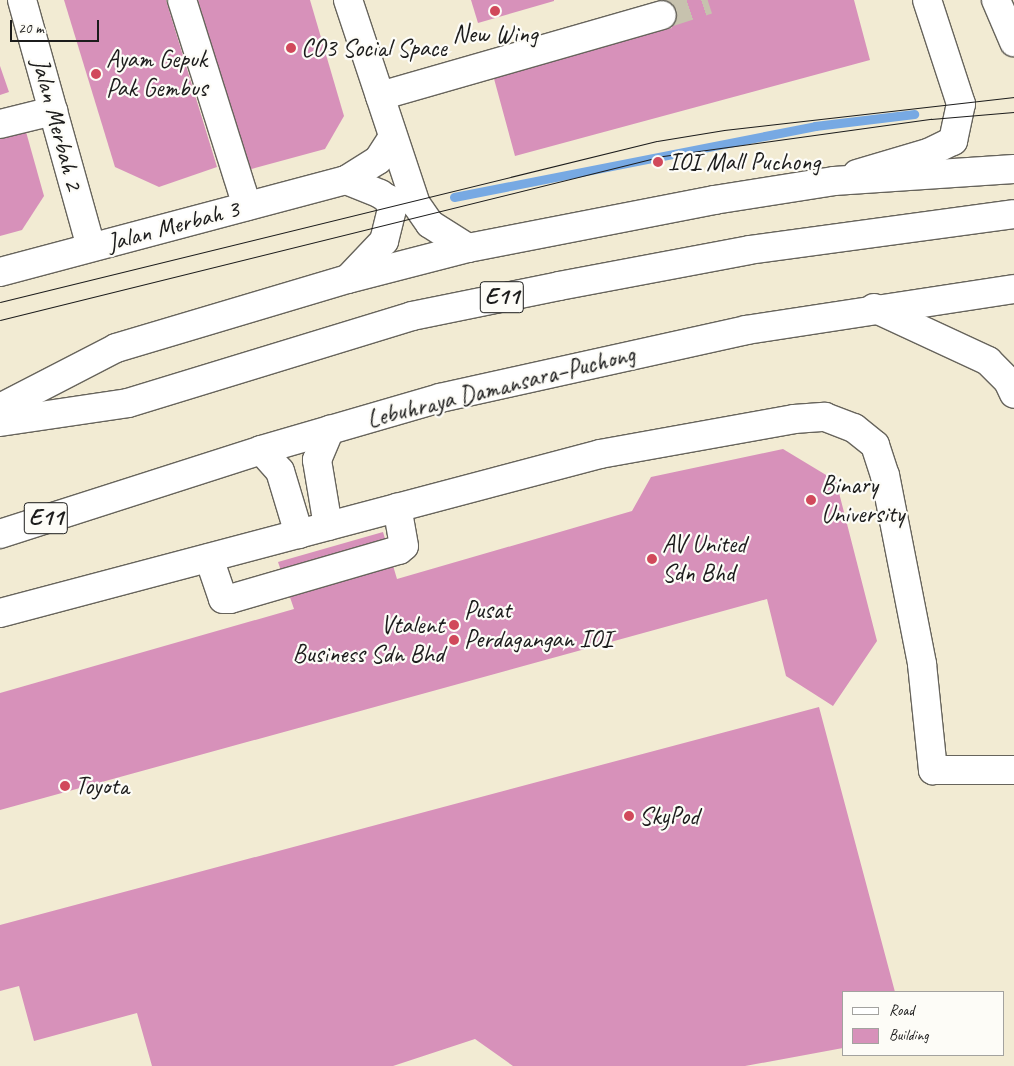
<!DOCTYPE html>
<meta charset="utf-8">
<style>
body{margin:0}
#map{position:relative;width:1014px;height:1066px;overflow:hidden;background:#f2ebd3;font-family:Caveat,sans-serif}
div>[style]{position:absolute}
.stream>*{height:9px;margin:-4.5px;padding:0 4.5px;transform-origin:4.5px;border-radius:4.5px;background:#77a9e3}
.building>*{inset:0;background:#d791ba}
.minor-tunnel>*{height:28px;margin-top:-14px;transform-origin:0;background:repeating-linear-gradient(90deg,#c7c2ae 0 28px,transparent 0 42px)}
.roads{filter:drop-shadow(1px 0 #67645c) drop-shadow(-1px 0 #67645c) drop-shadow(0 1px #67645c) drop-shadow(0 -1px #67645c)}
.minor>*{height:28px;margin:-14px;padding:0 14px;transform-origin:14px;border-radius:14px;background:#fff}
.major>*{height:28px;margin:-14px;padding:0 14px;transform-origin:14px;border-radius:14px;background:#fff}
.highway>*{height:28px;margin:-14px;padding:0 14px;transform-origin:14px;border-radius:14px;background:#fff}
.tram>*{height:1px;margin:-0.5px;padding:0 0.5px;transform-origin:0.5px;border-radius:0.5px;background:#1c1c1c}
.dots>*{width:14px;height:14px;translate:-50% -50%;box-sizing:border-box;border:2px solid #fdfcf7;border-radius:50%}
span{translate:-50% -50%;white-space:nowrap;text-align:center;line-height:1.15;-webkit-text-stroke:4.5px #fdfcf7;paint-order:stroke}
.shield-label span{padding:1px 4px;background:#fdfcf7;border:1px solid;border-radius:4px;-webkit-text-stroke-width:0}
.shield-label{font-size:24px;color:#1c1c1c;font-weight:700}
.poi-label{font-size:25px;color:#1c1c1c}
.left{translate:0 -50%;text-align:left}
.right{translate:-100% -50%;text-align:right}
.street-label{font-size:25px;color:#1c1c1c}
.legend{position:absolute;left:842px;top:991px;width:162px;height:65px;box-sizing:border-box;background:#fdfcf7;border:1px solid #a3a29f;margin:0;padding:6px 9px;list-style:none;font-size:15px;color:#1c1c1c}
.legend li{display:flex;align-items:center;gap:10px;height:25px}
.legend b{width:25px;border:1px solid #a3a29f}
.scale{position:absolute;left:10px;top:20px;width:89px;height:22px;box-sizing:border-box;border:2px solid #1c1c1c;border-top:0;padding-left:6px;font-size:15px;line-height:18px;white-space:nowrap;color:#1c1c1c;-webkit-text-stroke:4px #fdfcf7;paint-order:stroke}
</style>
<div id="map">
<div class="stream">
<i style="left:454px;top:197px;width:368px;rotate:-11.1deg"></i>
<i style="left:815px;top:126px;width:100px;rotate:-6.9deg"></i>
</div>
<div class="building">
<i style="clip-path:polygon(64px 0,166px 0,217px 167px,159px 187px,115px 167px)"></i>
<i style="clip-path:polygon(198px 0,310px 0,344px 116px,325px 149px,248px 170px)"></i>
<i style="clip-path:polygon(471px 0,554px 0,554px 1px,478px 23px)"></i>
<i style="clip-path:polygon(664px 0,854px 0,870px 60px,515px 156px,493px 75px,672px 28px)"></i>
<i style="clip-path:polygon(0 66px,9px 92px,0 95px)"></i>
<i style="clip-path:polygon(23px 121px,44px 196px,22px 230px,0 236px,0 127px)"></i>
<i style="clip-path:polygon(783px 449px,836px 481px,877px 641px,833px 706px,786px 676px,767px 599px,0 810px,0 693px,294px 609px,278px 562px,383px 532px,397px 579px,632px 511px,651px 477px)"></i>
<i style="clip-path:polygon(819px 707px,895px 992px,843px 992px,843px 1048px,745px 1066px,513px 1066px,475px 1039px,393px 1066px,152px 1066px,137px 1013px,34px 1041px,19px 986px,0 991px,0 925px)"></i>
</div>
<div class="minor-tunnel">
<i style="left:662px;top:15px;width:48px;rotate:-18.1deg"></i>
</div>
<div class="roads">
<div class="minor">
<i style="left:22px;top:0;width:256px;rotate:74.4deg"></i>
<i style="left:182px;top:0;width:216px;rotate:72.5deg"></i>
<i style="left:348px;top:0;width:215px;rotate:71.6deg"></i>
<i style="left:416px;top:204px;width:24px;rotate:55deg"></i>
<i style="left:430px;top:224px;width:45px;rotate:32.3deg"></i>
<i style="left:996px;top:0;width:46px;rotate:66.8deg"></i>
<i style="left:380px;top:96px;width:293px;rotate:-16deg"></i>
<i style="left:0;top:124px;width:55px;rotate:-13.8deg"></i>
<i style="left:857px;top:174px;width:74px;rotate:-16.5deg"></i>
<i style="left:928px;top:153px;width:28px;rotate:-26deg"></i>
<i style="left:953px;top:141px;width:38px;rotate:-78deg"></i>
<i style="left:961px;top:104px;width:109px;rotate:-108.1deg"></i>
<i style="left:346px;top:180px;width:37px;rotate:22deg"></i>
<i style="left:380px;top:194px;width:9px;rotate:32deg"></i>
<i style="left:388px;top:199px;width:11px;rotate:68deg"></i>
<i style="left:392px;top:209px;width:33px;rotate:104deg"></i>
<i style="left:384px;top:241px;width:52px;rotate:133.5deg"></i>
<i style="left:0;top:272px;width:358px;rotate:-14.9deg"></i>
<i style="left:346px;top:180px;width:38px;rotate:-32deg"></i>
<i style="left:378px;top:160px;width:27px;rotate:-57deg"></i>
<i style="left:261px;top:450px;width:28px;rotate:48deg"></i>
<i style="left:280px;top:471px;width:66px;rotate:73.2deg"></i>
<i style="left:328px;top:526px;width:67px;rotate:-99.5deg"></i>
<i style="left:317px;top:460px;width:33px;rotate:-67deg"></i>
<i style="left:209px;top:558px;width:43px;rotate:71.1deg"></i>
<i style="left:223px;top:599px;width:7px"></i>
<i style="left:230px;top:599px;width:176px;rotate:-16.2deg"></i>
<i style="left:399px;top:550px;width:6px;rotate:-39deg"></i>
<i style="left:404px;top:546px;width:39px;rotate:-100deg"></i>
<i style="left:0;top:613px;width:621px;rotate:-14.84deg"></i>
<i style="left:600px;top:454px;width:197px;rotate:-10.2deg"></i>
<i style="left:794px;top:419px;width:31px;rotate:-4deg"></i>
<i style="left:825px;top:417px;width:31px;rotate:21deg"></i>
<i style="left:854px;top:428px;width:27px;rotate:39deg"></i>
<i style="left:875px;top:445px;width:32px;rotate:72deg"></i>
<i style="left:885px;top:475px;width:193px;rotate:78.9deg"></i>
<i style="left:922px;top:664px;width:107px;rotate:84.1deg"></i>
<i style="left:933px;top:770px;width:81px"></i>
</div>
<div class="major">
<i style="left:874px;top:308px;width:126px;rotate:24.9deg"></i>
<i style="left:988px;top:361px;width:28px;rotate:45deg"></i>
<i style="left:1008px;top:381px;width:14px;rotate:65deg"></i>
</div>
<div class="highway">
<i style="left:0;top:408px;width:131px;rotate:-27.3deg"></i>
<i style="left:116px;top:348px;width:242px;rotate:-16.6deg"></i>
<i style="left:348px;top:279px;width:124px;rotate:-14.5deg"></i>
<i style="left:468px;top:248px;width:251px;rotate:-11deg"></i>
<i style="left:714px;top:200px;width:121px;rotate:-9deg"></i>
<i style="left:834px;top:181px;width:180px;rotate:-3.8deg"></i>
<i style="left:0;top:422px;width:129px;rotate:-8.4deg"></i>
<i style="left:128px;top:403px;width:297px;rotate:-17deg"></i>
<i style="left:412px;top:316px;width:150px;rotate:-11.5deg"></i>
<i style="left:559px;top:286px;width:193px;rotate:-10.7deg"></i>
<i style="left:749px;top:250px;width:267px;rotate:-7.7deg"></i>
<i style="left:0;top:534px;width:274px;rotate:-17.8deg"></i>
<i style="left:261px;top:450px;width:186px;rotate:-16.2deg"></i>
<i style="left:440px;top:398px;width:313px;rotate:-12.5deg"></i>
<i style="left:746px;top:330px;width:271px;rotate:-8.7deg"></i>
</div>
</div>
<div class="tram">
<i style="left:0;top:302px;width:676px;rotate:-13.77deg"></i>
<i style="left:657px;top:141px;width:68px;rotate:-9.3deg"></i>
<i style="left:724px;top:130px;width:292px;rotate:-6.5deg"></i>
<i style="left:0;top:320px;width:683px;rotate:-13.89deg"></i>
<i style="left:663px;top:156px;width:271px;rotate:-7.9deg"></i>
<i style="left:931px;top:119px;width:83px;rotate:-4.8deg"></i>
</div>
<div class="dots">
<i style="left:495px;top:11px;background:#d1495b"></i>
<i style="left:291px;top:48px;background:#d1495b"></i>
<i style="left:96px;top:74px;background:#d1495b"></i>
<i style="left:658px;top:162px;background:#d1495b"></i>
<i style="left:811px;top:500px;background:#d1495b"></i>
<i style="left:652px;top:559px;background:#d1495b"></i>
<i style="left:454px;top:625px;background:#d1495b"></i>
<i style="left:454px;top:640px;background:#d1495b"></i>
<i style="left:65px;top:786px;background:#d1495b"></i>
<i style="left:629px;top:816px;background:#d1495b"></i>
</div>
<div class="shield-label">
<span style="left:502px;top:297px">E11</span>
<span style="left:46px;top:518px">E11</span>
</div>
<div class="poi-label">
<span style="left:495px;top:34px">New Wing</span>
<span class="left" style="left:301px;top:48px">CO3 Social Space</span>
<span class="left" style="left:106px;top:74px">Ayam Gepuk<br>Pak Gembus</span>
<span class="left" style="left:668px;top:162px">IOI Mall Puchong</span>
<span class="left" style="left:821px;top:500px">Binary<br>University</span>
<span class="left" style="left:662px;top:559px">AV United<br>Sdn Bhd</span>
<span class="left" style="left:464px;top:625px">Pusat<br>Perdagangan IOI</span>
<span class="right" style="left:444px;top:640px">Vtalent<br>Business Sdn Bhd</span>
<span class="left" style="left:75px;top:786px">Toyota</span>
<span class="left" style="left:639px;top:816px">SkyPod</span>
</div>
<div class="street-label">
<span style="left:57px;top:124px;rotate:75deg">Jalan Merbah 2</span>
<span style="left:173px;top:226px;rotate:-15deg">Jalan Merbah 3</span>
<span style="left:501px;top:387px;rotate:-14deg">Lebuhraya Damansara–Puchong</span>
</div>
<ul class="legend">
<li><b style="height:6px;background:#fff"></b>Road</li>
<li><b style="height:14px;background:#d791ba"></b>Building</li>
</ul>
<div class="scale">20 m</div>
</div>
